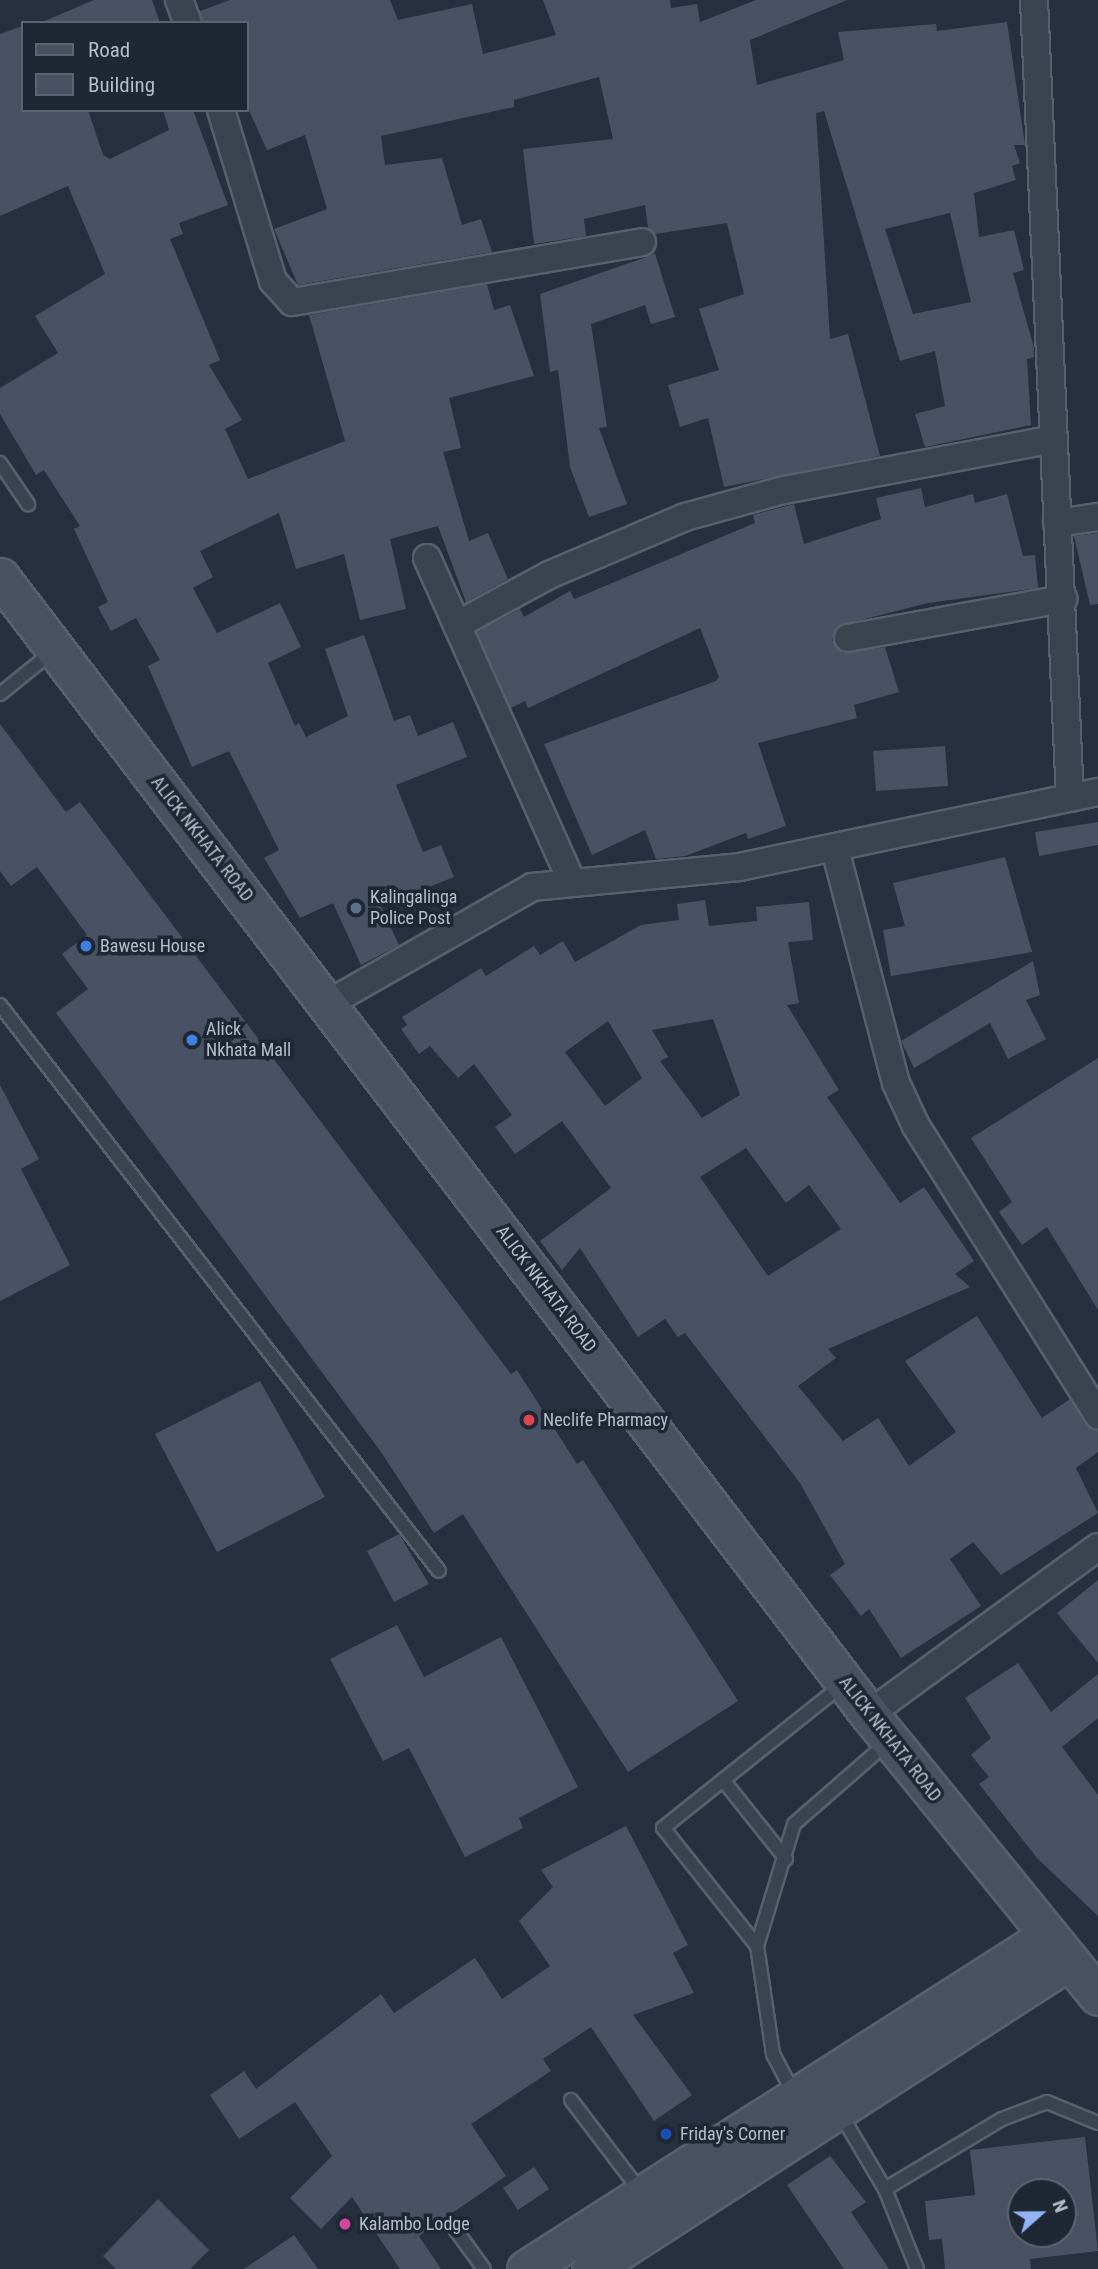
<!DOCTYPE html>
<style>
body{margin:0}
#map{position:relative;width:1098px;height:2269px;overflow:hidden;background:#273040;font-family:"Roboto Condensed",sans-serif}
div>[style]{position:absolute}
.building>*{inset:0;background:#485264}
.roads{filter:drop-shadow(2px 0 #59606d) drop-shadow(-2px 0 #59606d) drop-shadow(0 2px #59606d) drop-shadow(0 -2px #59606d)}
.service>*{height:12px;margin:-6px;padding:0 6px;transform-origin:6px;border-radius:6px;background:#3b4250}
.minor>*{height:26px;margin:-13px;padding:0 13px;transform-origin:13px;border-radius:13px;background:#3b4250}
.secondary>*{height:37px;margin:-18.5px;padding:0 18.5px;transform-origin:18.5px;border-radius:18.5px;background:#495163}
.dots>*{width:19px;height:19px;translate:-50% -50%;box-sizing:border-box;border:4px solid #1f2735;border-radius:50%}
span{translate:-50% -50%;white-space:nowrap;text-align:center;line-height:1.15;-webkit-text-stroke:7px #1f2735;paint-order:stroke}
.street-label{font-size:18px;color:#b7bdca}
.poi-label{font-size:18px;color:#b7bdca}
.left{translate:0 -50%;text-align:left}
.legend{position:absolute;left:21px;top:21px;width:228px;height:91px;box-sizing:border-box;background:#1f2735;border:2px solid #5c6371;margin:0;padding:9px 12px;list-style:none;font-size:21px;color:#b7bdca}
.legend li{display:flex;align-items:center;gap:14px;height:35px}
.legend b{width:35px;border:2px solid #5c6371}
.north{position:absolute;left:1007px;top:2178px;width:70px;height:70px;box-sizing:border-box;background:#1f2735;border:2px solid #5c6371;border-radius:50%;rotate:69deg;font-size:19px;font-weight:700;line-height:28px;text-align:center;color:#b7bdca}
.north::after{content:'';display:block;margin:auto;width:24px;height:32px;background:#92b2f4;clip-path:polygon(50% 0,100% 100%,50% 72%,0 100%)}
</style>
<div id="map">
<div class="building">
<i style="clip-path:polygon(94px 0,152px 0,160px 23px,40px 23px)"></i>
<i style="clip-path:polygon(evenodd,230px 0,390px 0,398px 20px,472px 4px,483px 54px,556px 35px,543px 0,670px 0,671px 8px,697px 4px,700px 22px,756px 0,847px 0,750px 40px,757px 85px,844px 60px,838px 32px,936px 24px,937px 31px,1007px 22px,1025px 145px,1014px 145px,1020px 163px,1012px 166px,1016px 180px,974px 193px,979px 237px,1014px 230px,1024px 270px,1013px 273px,1034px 348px,1034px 357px,1027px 359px,1031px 425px,925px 447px,915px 414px,945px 406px,935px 351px,900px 361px,824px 111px,816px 113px,830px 339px,848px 334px,880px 456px,724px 487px,708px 418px,680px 427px,668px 385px,719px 370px,699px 309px,744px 294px,727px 223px,655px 234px,648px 228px,645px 205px,584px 219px,586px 236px,534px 244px,523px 149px,613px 139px,599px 77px,514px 100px,514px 107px,381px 136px,385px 165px,442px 158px,462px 225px,481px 219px,492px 252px,298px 285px,274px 229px,327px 209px,305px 135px,267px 150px,247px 106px,247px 23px,203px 23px,200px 11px,230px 0,950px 213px,971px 302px,913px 314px,885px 229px,950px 213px)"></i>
<i style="clip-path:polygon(23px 26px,23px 110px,88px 110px,103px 155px,110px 159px,169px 130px,163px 110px,193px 110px,228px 205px,179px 223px,183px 234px,170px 239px,220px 360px,209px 365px,242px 420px,225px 429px,248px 479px,345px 441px,309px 315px,487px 284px,494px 310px,510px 305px,534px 376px,449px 398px,461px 448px,443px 452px,469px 541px,488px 533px,508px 579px,466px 602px,438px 526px,390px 539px,406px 609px,360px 620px,344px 554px,296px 569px,279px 513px,200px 551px,213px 577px,193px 588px,217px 633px,280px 603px,301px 647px,268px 663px,295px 726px,299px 723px,306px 737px,348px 716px,325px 649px,364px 635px,394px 721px,410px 715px,418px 736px,453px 722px,467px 757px,396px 785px,423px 852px,441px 845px,454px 877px,381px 906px,399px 945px,361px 965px,333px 903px,300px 918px,264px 858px,279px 850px,229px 751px,192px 767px,148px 666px,160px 660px,136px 618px,111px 631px,98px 607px,108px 602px,74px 529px,80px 526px,44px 470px,36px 475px,0 414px,0 388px,58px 353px,35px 316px,105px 274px,68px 186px,0 216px,0 34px)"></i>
<i style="clip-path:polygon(655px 254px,675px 317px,651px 324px,645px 305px,591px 324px,607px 427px,599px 428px,627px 504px,589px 517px,570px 467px,558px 370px,550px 372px,540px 294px)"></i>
<i style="clip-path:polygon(921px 488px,925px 507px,973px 494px,975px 503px,1007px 494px,1023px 556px,1035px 555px,1038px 588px,928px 603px,837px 626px,832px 640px,842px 653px,885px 647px,899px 692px,854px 705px,857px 718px,758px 743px,786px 826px,748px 839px,746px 833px,685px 856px,656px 859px,645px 830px,592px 855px,544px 744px,716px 681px,719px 677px,700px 628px,528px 708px,525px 701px,511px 708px,477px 632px,520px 609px,524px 617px,570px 591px,574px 599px,755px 523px,753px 515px,794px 504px,804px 544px,881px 519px,876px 498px)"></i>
<i style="clip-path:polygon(1098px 533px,1098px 604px,1090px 605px,1074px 536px)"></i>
<i style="clip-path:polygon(0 724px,66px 812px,80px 802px,511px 1374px,517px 1370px,577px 1464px,583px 1460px,738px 1701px,628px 1772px,463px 1514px,434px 1533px,381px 1452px,56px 1013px,88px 989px,62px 954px,87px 935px,37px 867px,11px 886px,0 871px)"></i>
<i style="clip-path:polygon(945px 746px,948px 786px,876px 791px,873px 751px)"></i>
<i style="clip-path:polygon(1098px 822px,1098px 845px,1039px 856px,1035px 832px)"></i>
<i style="clip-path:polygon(1005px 857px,1032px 952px,891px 976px,883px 930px,905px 926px,893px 883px)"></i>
<i style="clip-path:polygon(evenodd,705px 900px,709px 926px,757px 921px,756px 907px,809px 902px,813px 940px,788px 942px,799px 1003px,787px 1005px,839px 1090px,827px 1097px,900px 1203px,924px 1187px,974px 1261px,955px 1274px,970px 1287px,828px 1349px,836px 1358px,798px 1386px,843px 1441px,878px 1418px,909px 1466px,956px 1432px,905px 1361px,977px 1316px,1042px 1418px,1070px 1399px,1085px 1424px,1098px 1431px,1098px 1452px,1076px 1468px,1098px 1513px,1001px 1575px,973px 1542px,950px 1559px,981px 1606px,901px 1658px,869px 1609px,861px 1616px,830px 1575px,845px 1564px,800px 1483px,685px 1333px,678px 1337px,665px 1319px,638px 1337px,580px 1248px,562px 1270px,540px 1241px,611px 1188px,562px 1121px,515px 1154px,495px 1127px,512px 1115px,474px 1064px,458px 1078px,430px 1046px,419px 1054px,401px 1029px,407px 1025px,402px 1017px,481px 968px,486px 976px,534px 946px,540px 955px,563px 941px,575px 962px,641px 925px,679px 920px,677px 904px,705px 900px,713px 1019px,740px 1095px,702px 1118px,660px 1061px,668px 1057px,652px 1030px,713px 1019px,705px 900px,608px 1021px,642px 1078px,605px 1106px,565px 1052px,608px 1021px,705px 900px,746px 1148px,786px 1203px,809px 1185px,841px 1229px,768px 1276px,700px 1177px,746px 1148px)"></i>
<i style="clip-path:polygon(1033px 961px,1040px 995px,1026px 1000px,1046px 1039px,1008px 1059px,990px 1023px,914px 1068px,901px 1041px)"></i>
<i style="clip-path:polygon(1098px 1058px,1098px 1310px,1047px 1227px,1022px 1245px,999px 1212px,1012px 1202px,971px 1138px)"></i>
<i style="clip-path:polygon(0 1085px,39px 1159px,21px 1169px,70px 1265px,0 1301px)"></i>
<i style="clip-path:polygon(260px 1381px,325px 1497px,217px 1552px,155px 1434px)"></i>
<i style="clip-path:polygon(399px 1534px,429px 1584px,394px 1602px,367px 1551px)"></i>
<i style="clip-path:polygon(1098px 1580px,1098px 1663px,1057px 1613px)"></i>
<i style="clip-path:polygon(397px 1625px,424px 1677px,501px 1637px,578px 1787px,519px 1818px,523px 1828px,465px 1857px,409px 1748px,383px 1761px,330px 1659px)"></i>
<i style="clip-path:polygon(1018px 1663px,1051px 1712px,1098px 1674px,1098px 1718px,1062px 1747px,1098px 1795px,1098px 1916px,1037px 1858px,979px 1784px,989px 1777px,971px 1755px,991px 1738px,965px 1698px)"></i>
<i style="clip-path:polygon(626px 1826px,688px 1945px,673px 1953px,694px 1993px,633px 2015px,692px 2095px,654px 2121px,591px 2027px,543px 2059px,551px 2071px,471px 2124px,506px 2176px,419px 2236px,441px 2269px,400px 2269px,352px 2197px,321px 2229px,290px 2198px,332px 2156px,295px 2102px,239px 2139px,210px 2095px,244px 2071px,256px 2089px,381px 1994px,394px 2013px,475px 1958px,502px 1999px,550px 1966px,519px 1921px,553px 1887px,541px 1870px)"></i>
<i style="clip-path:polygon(evenodd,1085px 2137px,1098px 2251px,1030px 2259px,1031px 2269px,945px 2269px,942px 2239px,929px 2240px,925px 2201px,975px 2195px,970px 2150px,1085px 2137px,1021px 2192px,1063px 2192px,1063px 2234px,1021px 2234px,1021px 2192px)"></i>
<i style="clip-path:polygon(830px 2156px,866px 2202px,851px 2212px,889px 2269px,844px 2269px,787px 2185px)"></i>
<i style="clip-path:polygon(534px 2167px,549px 2189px,518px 2210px,503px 2188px)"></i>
<i style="clip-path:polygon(158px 2199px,209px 2250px,190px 2269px,116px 2269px,103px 2256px)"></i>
<i style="clip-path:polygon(294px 2235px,318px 2269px,244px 2269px)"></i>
</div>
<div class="roads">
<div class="service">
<i style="left:0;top:463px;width:50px;rotate:55.7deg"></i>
<i style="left:0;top:694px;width:67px;rotate:-38.9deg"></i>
<i style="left:0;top:1005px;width:716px;rotate:52.2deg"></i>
<i style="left:723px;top:1780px;width:101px;rotate:51.4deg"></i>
<i style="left:757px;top:1946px;width:151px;rotate:-128.5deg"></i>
<i style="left:663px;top:1828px;width:229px;rotate:-38.6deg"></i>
<i style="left:794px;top:2094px;width:45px;rotate:-117.7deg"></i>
<i style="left:773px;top:2054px;width:109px;rotate:-98.4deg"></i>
<i style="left:757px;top:1946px;width:127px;rotate:-73.1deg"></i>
<i style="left:794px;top:1824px;width:123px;rotate:-41.1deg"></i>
<i style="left:571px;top:2100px;width:116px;rotate:52.7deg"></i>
<i style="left:840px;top:2113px;width:88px;rotate:59.4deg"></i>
<i style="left:885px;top:2189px;width:86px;rotate:68.2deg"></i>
<i style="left:885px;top:2189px;width:136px;rotate:-30.9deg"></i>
<i style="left:1002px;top:2119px;width:48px;rotate:-20.7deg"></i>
<i style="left:1047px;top:2102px;width:55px;rotate:22.4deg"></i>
<i style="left:452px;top:2225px;width:54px;rotate:54deg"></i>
</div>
<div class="minor">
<i style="left:179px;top:0;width:25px;rotate:69deg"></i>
<i style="left:1034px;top:0;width:799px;rotate:87.42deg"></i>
<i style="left:221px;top:110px;width:179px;rotate:73.1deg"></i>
<i style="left:273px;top:281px;width:28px;rotate:48deg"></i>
<i style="left:292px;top:302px;width:355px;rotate:-9.7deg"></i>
<i style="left:1057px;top:523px;width:41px;rotate:-8.3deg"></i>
<i style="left:427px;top:558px;width:353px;rotate:65.9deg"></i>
<i style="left:457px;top:625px;width:105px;rotate:-28.5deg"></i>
<i style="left:549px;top:575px;width:148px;rotate:-23.1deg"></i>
<i style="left:685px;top:517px;width:103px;rotate:-15.3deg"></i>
<i style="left:784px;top:490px;width:274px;rotate:-10.7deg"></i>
<i style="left:848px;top:638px;width:219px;rotate:-10.3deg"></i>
<i style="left:835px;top:849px;width:242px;rotate:75.4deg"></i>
<i style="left:896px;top:1083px;width:47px;rotate:65.1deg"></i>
<i style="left:916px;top:1126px;width:342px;rotate:57.8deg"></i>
<i style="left:329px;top:1003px;width:234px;rotate:-29.7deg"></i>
<i style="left:532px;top:887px;width:208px;rotate:-5.5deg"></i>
<i style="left:739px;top:867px;width:367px;rotate:-11.8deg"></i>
<i style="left:869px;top:1714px;width:283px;rotate:-36.1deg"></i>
</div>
<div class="secondary">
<i style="left:0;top:577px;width:1431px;rotate:52.61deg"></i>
<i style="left:869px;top:1714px;width:363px;rotate:50.9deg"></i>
<i style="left:526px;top:2269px;width:619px;rotate:-32.54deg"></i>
<i style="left:591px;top:2269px;width:568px;rotate:-32.85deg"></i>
</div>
</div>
<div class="dots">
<i style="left:356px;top:908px;background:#5c6f8a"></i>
<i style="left:86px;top:946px;background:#3f7fe0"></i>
<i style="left:192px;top:1040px;background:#3f7fe0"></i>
<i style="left:529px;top:1420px;background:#e0444e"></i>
<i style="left:666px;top:2134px;background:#1a4fb4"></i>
<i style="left:345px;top:2224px;background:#d1479c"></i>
</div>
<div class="street-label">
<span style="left:202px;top:839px;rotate:52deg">ALICK NKHATA ROAD</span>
<span style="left:546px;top:1289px;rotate:53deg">ALICK NKHATA ROAD</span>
<span style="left:890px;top:1739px;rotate:52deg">ALICK NKHATA ROAD</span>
</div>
<div class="poi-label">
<span class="left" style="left:370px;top:908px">Kalingalinga<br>Police Post</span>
<span class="left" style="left:100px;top:946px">Bawesu House</span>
<span class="left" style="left:206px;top:1040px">Alick<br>Nkhata Mall</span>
<span class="left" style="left:543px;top:1420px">Neclife Pharmacy</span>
<span class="left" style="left:680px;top:2134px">Friday's Corner</span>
<span class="left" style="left:359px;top:2224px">Kalambo Lodge</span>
</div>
<ul class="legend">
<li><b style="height:9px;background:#495163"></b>Road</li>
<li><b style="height:19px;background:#485264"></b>Building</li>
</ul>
<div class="north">N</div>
</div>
